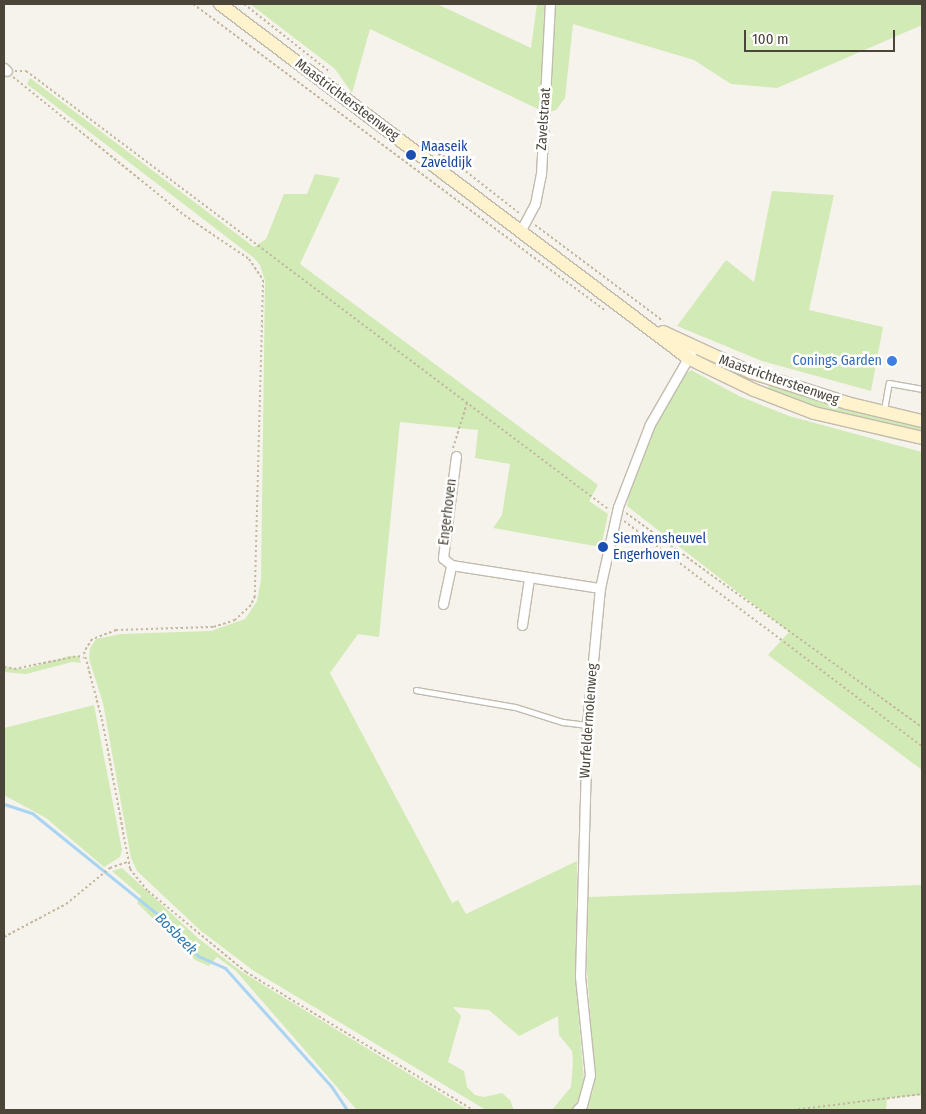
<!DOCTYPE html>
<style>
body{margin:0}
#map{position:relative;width:926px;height:1114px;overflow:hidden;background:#f6f3ec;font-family:"Fira Sans Condensed",sans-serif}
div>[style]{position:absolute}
.green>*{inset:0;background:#d2eab5}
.stream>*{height:3px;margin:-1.5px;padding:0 1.5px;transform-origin:1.5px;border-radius:1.5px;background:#a9d4f2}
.path>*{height:2px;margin-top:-1px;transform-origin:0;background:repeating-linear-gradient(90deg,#c4b79f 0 2.5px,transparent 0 5px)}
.roads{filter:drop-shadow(1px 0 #c2bbae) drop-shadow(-1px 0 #c2bbae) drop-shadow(0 1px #c2bbae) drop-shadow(0 -1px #c2bbae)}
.service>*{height:4.5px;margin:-2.25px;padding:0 2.25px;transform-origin:2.25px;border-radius:2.25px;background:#fff}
.minor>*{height:9px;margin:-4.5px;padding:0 4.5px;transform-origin:4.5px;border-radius:4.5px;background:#fff}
.secondary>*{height:12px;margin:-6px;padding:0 6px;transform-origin:6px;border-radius:6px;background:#fff3cd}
.dots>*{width:14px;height:14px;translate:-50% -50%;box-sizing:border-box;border:2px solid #fff;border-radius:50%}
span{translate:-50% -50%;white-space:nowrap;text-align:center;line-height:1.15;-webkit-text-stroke:5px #fff;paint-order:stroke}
.street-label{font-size:14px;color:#4b4439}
.transit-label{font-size:14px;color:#164399}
.left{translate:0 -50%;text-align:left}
.shop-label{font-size:14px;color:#366cbe}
.right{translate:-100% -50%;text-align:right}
.water-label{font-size:15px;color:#2e7ab2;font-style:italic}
.frame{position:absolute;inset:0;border:5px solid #4b4439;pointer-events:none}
.scale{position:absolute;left:744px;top:30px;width:151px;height:22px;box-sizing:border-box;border:2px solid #4b4439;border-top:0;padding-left:6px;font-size:15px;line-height:18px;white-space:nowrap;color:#4b4439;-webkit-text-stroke:4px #fff;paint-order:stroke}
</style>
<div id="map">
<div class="green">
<i style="clip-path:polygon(250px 4px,437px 4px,531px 48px,537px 4px,547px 4px,542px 111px,370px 29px,352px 93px,335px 69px)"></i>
<i style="clip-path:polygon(555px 4px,922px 4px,922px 25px,777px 88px,731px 84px,694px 60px,573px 24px,565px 98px,556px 110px,550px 112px)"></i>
<i style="clip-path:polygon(30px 78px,254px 247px,266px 239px,284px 194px,307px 194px,315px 174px,340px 178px,300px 264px,598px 485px,589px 501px,608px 514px,601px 547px,493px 528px,502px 515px,510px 464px,475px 458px,478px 430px,400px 422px,379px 637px,358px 634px,330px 673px,452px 903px,458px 900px,466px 914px,577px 861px,576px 988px,584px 1079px,581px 1094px,573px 1110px,552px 1110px,571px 1087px,573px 1061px,572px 1051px,559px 1035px,558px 1016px,519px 1036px,489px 1010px,453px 1007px,461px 1016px,448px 1062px,464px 1071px,467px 1087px,475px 1095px,484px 1097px,502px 1093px,510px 1100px,514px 1110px,486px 1110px,254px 971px,201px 931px,137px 871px,131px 858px,103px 703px,89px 659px,90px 648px,96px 639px,121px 634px,211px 631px,245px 619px,257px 601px,261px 579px,265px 281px,260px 265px,254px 258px,27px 84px)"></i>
<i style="clip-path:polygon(772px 191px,834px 195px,809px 310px,883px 327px,871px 391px,762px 361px,677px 326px,726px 260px,754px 282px)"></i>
<i style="clip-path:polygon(691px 370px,739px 396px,789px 416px,922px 452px,922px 770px,768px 655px,789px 632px,627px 506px,632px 480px,654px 429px,680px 378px)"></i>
<i style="clip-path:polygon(770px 383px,922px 426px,922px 433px,821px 411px,767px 392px)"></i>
<i style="clip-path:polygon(785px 407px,901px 438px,901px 441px,813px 419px,784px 409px)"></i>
<i style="clip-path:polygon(70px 656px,79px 656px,81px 663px,72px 662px,26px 674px,4px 672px,4px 667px,24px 669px)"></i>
<i style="clip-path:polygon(94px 705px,122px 850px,120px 857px,104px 867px,46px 818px,4px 795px,4px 728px)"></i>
<i style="clip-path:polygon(122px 868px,198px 938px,242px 972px,468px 1110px,357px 1110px,236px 971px,217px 957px,209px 966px,195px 960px,137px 903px,141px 896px,112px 871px)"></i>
<i style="clip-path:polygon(922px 885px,922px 1095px,887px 1098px,886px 1110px,585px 1110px,593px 1091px,594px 1066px,587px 972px,588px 897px)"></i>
</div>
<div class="stream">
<i style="left:4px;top:804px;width:29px;rotate:18deg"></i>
<i style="left:32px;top:813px;width:167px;rotate:38.9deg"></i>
<i style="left:162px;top:918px;width:52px;rotate:46.5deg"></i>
<i style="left:198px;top:956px;width:30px;rotate:24deg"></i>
<i style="left:225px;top:968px;width:159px;rotate:48.1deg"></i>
<i style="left:331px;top:1086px;width:29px;rotate:56deg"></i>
</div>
<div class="path">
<i style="left:193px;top:4px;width:515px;rotate:36.62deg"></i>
<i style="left:244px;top:4px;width:110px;rotate:38.3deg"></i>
<i style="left:15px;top:71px;width:11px"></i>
<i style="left:26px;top:71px;width:728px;rotate:36.96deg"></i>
<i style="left:13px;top:77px;width:220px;rotate:38.9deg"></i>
<i style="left:184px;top:215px;width:78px;rotate:34.1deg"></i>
<i style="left:249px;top:259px;width:25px;rotate:56deg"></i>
<i style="left:263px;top:280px;width:316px;rotate:91.5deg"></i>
<i style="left:255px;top:596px;width:10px;rotate:114deg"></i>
<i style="left:251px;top:605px;width:22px;rotate:137deg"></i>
<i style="left:235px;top:620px;width:23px;rotate:162deg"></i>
<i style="left:213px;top:627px;width:97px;rotate:178.2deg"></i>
<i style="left:116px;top:630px;width:26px;rotate:159deg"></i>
<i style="left:92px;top:639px;width:15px;rotate:122deg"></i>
<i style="left:84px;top:652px;width:69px;rotate:75deg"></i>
<i style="left:102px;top:719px;width:153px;rotate:79.4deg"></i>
<i style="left:130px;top:869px;width:28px;rotate:51deg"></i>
<i style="left:148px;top:891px;width:127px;rotate:39.6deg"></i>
<i style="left:246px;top:972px;width:266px;rotate:31.3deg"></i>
<i style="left:438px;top:154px;width:13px;rotate:23deg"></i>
<i style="left:450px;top:159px;width:88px;rotate:38deg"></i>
<i style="left:535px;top:225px;width:160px;rotate:36.9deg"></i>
<i style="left:453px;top:448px;width:47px;rotate:-72.7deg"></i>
<i style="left:626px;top:513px;width:365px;rotate:35.9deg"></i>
<i style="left:624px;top:521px;width:373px;rotate:37.1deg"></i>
<i style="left:4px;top:667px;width:10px;rotate:11deg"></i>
<i style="left:14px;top:669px;width:65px;rotate:-11.5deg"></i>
<i style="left:78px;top:656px;width:6px;rotate:18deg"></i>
<i style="left:4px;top:937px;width:70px;rotate:-28deg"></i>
<i style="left:66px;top:904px;width:57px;rotate:-39.3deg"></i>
<i style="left:110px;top:868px;width:18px;rotate:-19deg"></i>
<i style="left:793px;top:1110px;width:130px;rotate:-7.1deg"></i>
</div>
<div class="roads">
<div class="service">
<i style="left:884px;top:410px;width:27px;rotate:-80deg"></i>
<i style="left:889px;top:383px;width:34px;rotate:10deg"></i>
<i style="left:416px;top:690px;width:100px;rotate:9.7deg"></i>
<i style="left:515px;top:707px;width:50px;rotate:17.4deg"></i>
<i style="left:563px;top:722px;width:24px;rotate:7deg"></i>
</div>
<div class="minor">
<i style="left:4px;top:68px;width:4px;rotate:45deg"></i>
<i style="left:521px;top:230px;width:30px;rotate:-62deg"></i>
<i style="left:535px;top:204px;width:31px;rotate:-79deg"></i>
<i style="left:541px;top:174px;width:170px;rotate:-87deg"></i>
<i style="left:456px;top:456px;width:103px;rotate:97.3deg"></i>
<i style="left:443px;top:558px;width:11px;rotate:41deg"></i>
<i style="left:451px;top:565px;width:151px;rotate:8.8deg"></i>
<i style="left:443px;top:604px;width:40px;rotate:-78deg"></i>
<i style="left:522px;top:625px;width:48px;rotate:-81.5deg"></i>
<i style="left:577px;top:1110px;width:7px;rotate:-45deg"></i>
<i style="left:582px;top:1105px;width:31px;rotate:-75deg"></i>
<i style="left:590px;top:1075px;width:99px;rotate:-95.8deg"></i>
<i style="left:580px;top:977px;width:252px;rotate:-88.4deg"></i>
<i style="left:587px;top:725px;width:138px;rotate:-84.6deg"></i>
<i style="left:600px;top:588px;width:83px;rotate:-77.5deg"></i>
<i style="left:618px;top:507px;width:89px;rotate:-68.9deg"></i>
<i style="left:650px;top:424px;width:82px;rotate:-60deg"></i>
</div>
<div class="secondary">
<i style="left:220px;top:4px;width:587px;rotate:37.1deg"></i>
<i style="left:688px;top:358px;width:73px;rotate:25.9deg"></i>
<i style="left:754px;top:390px;width:64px;rotate:21deg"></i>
<i style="left:814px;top:413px;width:111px;rotate:13deg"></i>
<i style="left:663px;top:332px;width:96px;rotate:24.7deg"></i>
<i style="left:750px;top:372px;width:102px;rotate:17.7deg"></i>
<i style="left:847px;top:403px;width:77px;rotate:13.5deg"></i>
</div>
</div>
<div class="dots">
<i style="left:411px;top:155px;background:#1a4fb4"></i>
<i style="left:892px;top:361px;background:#3f7fe0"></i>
<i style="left:603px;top:547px;background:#1a4fb4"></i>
</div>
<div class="street-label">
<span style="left:347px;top:100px;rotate:37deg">Maastrichtersteenweg</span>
<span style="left:544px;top:119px;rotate:-86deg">Zavelstraat</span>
<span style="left:779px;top:380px;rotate:19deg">Maastrichtersteenweg</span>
<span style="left:448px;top:512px;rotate:-83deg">Engerhoven</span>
<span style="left:589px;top:721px;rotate:-86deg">Wurfeldermolenweg</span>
</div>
<div class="transit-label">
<span class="left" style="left:421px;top:155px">Maaseik<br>Zaveldijk</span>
<span class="left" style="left:613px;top:547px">Siemkensheuvel<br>Engerhoven</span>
</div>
<div class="shop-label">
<span class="right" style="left:882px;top:361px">Conings Garden</span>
</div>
<div class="water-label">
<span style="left:176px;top:934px;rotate:45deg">Bosbeek</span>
</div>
<div class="frame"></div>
<div class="scale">100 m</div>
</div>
